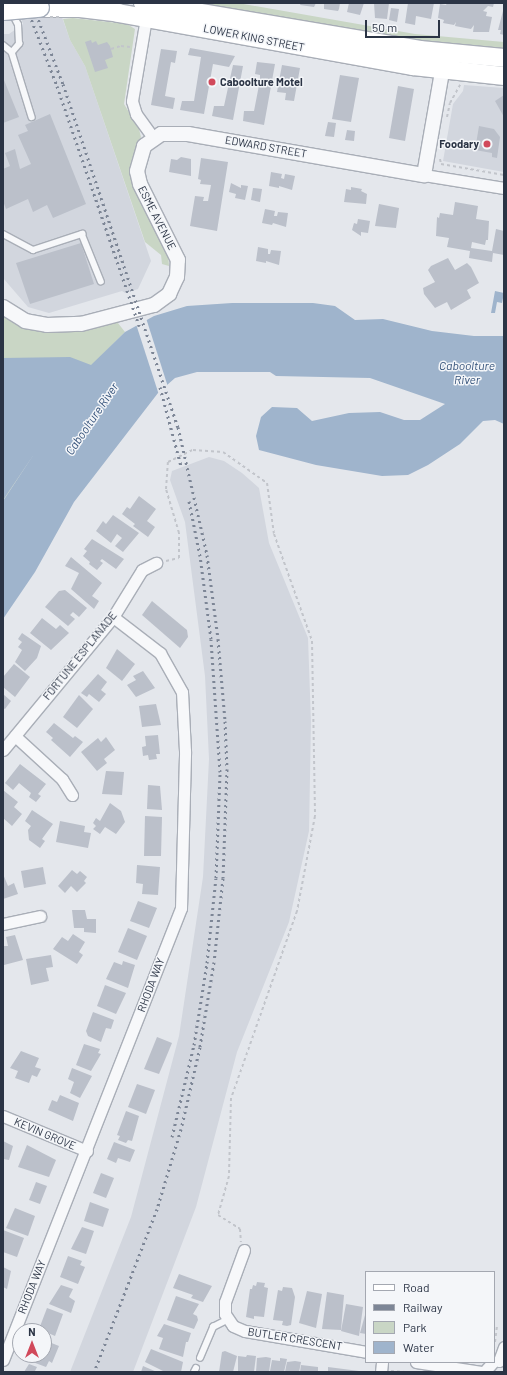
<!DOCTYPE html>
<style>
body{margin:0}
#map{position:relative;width:507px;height:1375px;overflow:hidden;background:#e4e7ec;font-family:Barlow,sans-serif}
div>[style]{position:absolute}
.built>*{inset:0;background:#d2d6de}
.green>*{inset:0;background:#c9d6c5}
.water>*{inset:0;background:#9fb4cc}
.pier>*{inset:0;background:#e4e7ec}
.building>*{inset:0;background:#bbc0ca}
.path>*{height:2px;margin-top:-1px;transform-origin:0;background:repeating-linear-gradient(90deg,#c2c5cb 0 3px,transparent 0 6px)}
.roads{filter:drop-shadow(1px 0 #a9aeb7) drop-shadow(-1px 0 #a9aeb7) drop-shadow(0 1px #a9aeb7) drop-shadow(0 -1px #a9aeb7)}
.service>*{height:5.5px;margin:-2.75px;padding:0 2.75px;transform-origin:2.75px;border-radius:2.75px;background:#f7f8fa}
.minor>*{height:11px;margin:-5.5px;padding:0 5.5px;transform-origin:5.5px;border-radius:5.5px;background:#f7f8fa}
.tertiary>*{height:14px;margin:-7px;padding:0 7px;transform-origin:7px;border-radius:7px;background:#f7f8fa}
.primary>*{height:18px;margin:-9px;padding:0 9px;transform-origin:9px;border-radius:9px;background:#fff}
.rail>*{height:3px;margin-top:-1.5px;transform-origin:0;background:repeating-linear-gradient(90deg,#7d8696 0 2px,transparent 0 6px)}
.path-bridge>*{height:2px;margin-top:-1px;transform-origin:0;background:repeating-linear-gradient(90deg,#c2c5cb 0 3px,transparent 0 6px)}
.bridges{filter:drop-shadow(1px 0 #a3abb8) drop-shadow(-1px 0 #a3abb8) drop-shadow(0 1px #a3abb8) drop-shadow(0 -1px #a3abb8)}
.primary-bridge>*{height:18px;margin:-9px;padding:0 9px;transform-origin:9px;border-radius:9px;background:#fff}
.dots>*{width:11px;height:11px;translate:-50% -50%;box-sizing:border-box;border:2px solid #f4f6f9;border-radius:50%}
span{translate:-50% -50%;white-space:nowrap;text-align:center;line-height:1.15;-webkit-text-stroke:3px #f4f6f9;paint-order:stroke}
.street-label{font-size:11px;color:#2b3445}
.poi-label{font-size:11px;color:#2b3445;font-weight:700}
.left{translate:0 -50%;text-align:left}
.right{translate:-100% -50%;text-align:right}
.water-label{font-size:12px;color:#34527a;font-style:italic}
.frame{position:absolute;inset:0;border:4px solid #2b3445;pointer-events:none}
.legend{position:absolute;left:365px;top:1271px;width:130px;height:92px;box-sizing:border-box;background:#f4f6f9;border:1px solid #a4a8b1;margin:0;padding:5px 7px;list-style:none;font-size:12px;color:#2b3445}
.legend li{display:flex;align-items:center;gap:8px;height:20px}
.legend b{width:20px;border:1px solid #a4a8b1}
.north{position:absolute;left:12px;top:1323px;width:40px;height:40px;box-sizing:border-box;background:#f4f6f9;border:1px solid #a4a8b1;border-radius:50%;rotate:0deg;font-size:11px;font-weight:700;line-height:16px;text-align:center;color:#2b3445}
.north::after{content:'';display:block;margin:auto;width:14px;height:18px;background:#d1495b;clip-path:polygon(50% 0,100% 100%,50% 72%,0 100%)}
.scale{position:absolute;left:365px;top:20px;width:75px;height:18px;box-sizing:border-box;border:2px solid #2b3445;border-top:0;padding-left:5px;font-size:12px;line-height:14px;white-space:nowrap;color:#2b3445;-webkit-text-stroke:3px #f4f6f9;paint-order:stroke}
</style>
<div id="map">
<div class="built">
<i style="clip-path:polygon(16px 3px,57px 3px,70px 40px,85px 66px,151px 261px,138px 289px,125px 293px,122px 291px,49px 313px,28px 307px,3px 278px,3px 34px,9px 34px,23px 24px)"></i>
<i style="clip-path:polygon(464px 85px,504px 88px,504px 172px,443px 161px,453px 104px,463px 91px)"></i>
<i style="clip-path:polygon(209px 457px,224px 461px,242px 473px,259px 488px,269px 543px,308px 638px,311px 722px,309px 831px,289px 922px,237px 1052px,196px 1207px,133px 1372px,70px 1372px,131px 1217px,179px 1036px,203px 877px,209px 759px,205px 676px,185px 522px,170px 480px,172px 471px)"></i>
</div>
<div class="green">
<i style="clip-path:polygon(195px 3px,238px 3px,415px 34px,504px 42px,504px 52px,439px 46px)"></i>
<i style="clip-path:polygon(73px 18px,127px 24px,135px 29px,124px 104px,139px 129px,141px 137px,132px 159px,131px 173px,168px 254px,169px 266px,162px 264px,161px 255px,145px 242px,85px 66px,70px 40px,63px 19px)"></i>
<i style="clip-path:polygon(3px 307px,25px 321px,114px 318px,125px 332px,92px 365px,3px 501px)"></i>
</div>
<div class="water">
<i style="clip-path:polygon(495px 291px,504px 293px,502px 303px,497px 302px,495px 313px,491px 313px)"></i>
<i style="clip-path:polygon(232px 303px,313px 303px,335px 306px,355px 320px,383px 319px,432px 331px,474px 336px,504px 336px,504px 424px,495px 420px,483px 421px,460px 444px,428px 465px,408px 475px,382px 476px,316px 465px,259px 450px,256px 436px,261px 417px,272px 407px,297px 408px,312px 421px,349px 413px,380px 412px,404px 420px,420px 420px,445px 404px,370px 378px,276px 376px,270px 372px,197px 372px,175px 378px,158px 393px,74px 502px,35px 572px,3px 619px,3px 501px,34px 454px,3px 500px,3px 358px,70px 357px,91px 365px,125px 332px,154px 316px,187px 306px)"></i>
</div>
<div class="pier">
<i style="clip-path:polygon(146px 318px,168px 387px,159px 395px,136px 324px)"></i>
</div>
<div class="building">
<i style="clip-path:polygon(301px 3px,316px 3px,314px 7px,300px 5px)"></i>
<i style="clip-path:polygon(324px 3px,340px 3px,339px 9px,338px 11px,324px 9px)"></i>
<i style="clip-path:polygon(349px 3px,364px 3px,360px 15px,347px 12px)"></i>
<i style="clip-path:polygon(374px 3px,389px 3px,387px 19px,375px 18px)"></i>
<i style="clip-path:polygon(408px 3px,434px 3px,431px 19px,416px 16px,415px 25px,405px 23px)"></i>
<i style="clip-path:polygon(447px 3px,494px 3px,493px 7px,488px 6px,483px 11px,487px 12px,486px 16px,492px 17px,489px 32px,473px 32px,474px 25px,471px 29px,455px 26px,456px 22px,454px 25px,443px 23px,444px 20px,438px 18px,440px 4px,446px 5px)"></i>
<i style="clip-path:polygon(504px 7px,504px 35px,500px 34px,501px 30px,498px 30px)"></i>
<i style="clip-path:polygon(391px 8px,399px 9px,397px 22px,389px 20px)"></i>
<i style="clip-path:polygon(91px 40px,92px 43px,96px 41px,98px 45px,107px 42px,110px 46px,113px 57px,105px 60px,108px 68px,95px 72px,85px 42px)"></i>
<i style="clip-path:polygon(190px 48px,235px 56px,229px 67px,213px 64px,204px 114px,180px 110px,182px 101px,194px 101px,201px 57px,188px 55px)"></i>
<i style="clip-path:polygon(161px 49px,177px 51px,175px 63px,171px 62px,165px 96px,175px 98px,173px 109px,151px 105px)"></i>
<i style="clip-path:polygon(257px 62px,275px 64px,264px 125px,243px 121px,244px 111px,254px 111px,260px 80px,260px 75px,255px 74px)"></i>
<i style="clip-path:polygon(233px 65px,243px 66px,233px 120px,212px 116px,214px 106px,224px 106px)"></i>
<i style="clip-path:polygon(282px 65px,300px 68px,294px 101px,285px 100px,286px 93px,277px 92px)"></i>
<i style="clip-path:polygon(340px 75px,359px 78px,351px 122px,332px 119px)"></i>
<i style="clip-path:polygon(4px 80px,19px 117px,3px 123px,3px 81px)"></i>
<i style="clip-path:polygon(398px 86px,414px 89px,405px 141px,389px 138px)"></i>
<i style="clip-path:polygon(504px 95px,504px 117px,495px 101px)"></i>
<i style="clip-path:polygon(50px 114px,86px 204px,53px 218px,47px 205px,33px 212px,28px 199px,6px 209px,3px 201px,3px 169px,10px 166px,5px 153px,15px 149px,20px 169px,31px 164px,18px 135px,28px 131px,25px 125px)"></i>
<i style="clip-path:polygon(328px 122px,336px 123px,334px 137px,325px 136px)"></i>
<i style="clip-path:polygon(479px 126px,494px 129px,500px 137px,497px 158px,492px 157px,492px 153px,475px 150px)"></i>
<i style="clip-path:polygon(347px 130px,355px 131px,354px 141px,345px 140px)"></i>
<i style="clip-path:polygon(181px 157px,191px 159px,191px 176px,169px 172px,171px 159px,177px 160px)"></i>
<i style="clip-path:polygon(201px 158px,228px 162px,217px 231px,190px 226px,195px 196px,204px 197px,203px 201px,208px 201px,211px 185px,200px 184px,201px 180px,198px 179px)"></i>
<i style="clip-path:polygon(271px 172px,282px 174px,281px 178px,284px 179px,285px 174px,295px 176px,292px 190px,279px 186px,279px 188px,269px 186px)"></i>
<i style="clip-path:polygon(231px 183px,241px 188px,241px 185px,248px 186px,245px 200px,235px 198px,236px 194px,229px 192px)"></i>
<i style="clip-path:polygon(351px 187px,362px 189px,361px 191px,367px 194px,366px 204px,344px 202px,346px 189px,351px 190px)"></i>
<i style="clip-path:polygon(253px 188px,262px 189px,260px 202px,251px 200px)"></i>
<i style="clip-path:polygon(455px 202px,478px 206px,476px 219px,489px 221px,488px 240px,486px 240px,485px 245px,472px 242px,471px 248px,492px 251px,496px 229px,504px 231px,504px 255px,493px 253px,492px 262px,469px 258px,470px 251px,447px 247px,449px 238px,436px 236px,437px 217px,439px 218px,440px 213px,453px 215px)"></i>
<i style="clip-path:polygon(379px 204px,399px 208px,396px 228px,375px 226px)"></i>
<i style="clip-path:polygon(265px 209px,275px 211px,274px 216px,277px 216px,278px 212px,288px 213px,286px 227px,273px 223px,272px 225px,262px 223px)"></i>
<i style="clip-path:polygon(358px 219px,370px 221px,368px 233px,361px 232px,361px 236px,352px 230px,354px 223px,357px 224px)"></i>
<i style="clip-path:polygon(81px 243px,94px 284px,30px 304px,16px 263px)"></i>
<i style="clip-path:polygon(258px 247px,268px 249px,268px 254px,270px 254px,271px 250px,281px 251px,279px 265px,266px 261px,266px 263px,256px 261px)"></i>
<i style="clip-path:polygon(448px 258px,455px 270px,467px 263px,471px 267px,479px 283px,467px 290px,471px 298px,451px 310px,447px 302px,435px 308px,424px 294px,423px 288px,435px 282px,428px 270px,431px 266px)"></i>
<i style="clip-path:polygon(139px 496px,156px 509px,147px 521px,155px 527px,148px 537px,133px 526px,135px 524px,122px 514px,127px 507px,130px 509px)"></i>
<i style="clip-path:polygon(113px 515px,139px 533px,123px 552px,115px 546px,122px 538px,117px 534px,111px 543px,96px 531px,103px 521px,106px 524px)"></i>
<i style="clip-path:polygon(92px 539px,124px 559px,116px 569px,102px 559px,100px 561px,103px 563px,97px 570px,89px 564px,90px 562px,83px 556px,87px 551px,84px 549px)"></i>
<i style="clip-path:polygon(71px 557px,102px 583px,92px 596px,99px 601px,94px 609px,71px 589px,79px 573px,65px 566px)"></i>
<i style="clip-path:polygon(65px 590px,87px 608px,79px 617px,73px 612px,70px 615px,75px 619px,68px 626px,45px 607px,59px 591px)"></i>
<i style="clip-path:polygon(152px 601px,187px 630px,188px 637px,180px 648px,142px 615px)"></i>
<i style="clip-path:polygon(42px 618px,56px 629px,60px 625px,69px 633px,51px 650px,30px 633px)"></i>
<i style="clip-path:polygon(22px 633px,41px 646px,37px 658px,25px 671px,15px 662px,22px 650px,18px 647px,22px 642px,18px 639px)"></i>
<i style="clip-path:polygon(117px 649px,135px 664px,122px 681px,106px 668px)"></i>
<i style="clip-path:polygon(14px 664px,30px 677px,15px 697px,3px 687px,3px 677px)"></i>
<i style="clip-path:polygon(143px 671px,155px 688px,136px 697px,127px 685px,136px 680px,133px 676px)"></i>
<i style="clip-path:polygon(98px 674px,107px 682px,101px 690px,106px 694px,99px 702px,89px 694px,87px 697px,81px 693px)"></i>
<i style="clip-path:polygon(3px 694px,11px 701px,5px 709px,3px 708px)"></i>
<i style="clip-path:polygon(79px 695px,93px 709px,77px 728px,63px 717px)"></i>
<i style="clip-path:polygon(156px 704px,161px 725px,142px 727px,139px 706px)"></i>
<i style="clip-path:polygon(54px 723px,73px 738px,75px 736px,83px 742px,70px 757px,51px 740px,53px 738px,46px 732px)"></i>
<i style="clip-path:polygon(158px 735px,160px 754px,156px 754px,157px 759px,149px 760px,148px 755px,143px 756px,142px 747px,146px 746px,145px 736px)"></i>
<i style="clip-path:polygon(106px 737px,115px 750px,104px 759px,107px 763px,97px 771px,81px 752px,98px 738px,101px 742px)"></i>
<i style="clip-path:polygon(20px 764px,46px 784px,38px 794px,41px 796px,36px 802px,29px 797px,31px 793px,19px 783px,13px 790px,5px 783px)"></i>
<i style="clip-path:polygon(106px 771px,124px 772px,122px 795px,102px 794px)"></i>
<i style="clip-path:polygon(148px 785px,160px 786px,162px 810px,147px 809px)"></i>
<i style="clip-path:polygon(3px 790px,18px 802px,14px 807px,22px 814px,12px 826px,3px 818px)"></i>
<i style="clip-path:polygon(110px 803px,121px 811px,125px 822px,116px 834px,105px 827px,100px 834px,93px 829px,96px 826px,93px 823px,96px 818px,100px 821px)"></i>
<i style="clip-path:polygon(32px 810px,53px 824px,42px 839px,45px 841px,40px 848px,29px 840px,28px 830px,31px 826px,25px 821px)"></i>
<i style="clip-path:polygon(145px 816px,162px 817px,161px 856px,144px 856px)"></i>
<i style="clip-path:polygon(60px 821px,85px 826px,84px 832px,91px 833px,88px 848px,56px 842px)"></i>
<i style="clip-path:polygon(137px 865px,160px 867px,158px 895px,142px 894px,143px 884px,136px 883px)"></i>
<i style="clip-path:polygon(43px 867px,46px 884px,24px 888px,21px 871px)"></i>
<i style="clip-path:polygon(72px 870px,77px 874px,80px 871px,87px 877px,84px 881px,86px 883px,77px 892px,71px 886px,65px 893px,58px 886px)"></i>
<i style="clip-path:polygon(3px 874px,8px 886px,14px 883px,18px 894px,3px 899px)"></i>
<i style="clip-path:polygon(138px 901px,157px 908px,149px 928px,130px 921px)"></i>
<i style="clip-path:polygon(72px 910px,85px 910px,87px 919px,96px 919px,96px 933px,84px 932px,84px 928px,74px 928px)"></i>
<i style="clip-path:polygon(128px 928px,147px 936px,137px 960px,118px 952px)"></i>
<i style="clip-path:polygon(73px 934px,85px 942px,79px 952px,83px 955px,77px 964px,53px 949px,62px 937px,68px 941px)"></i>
<i style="clip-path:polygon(15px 935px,23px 960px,4px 965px,3px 946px,8px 946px,6px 937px)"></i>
<i style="clip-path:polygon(51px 955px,53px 967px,46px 968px,49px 981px,31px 985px,26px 959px)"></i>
<i style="clip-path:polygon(123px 961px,135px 965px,128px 988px,106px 979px,114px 962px,122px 965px)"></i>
<i style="clip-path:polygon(105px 985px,126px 993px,116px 1014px,97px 1006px)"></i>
<i style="clip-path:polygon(93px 1012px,114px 1020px,111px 1029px,106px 1028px,101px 1042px,88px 1036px,86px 1031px)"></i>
<i style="clip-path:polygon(157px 1037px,172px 1043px,159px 1074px,144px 1069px)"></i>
<i style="clip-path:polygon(84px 1044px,100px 1049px,98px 1053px,101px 1054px,91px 1071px,76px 1065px)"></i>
<i style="clip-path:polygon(21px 1051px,39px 1058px,35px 1067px,41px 1069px,37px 1077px,32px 1075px,29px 1083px,15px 1078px,18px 1071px,10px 1068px)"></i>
<i style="clip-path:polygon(72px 1068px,92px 1076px,80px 1098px,70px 1093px,74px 1082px,68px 1079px)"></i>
<i style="clip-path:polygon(137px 1084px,155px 1090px,146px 1114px,128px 1107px)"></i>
<i style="clip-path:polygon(60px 1095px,79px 1103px,73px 1121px,48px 1110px,52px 1100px,57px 1102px)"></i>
<i style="clip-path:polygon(126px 1111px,139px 1116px,132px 1141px,128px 1140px,126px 1143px,118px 1140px,120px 1136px,117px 1135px)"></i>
<i style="clip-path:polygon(3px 1141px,13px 1146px,9px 1160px,3px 1159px)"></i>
<i style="clip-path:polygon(114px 1142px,135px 1150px,130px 1162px,118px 1158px,116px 1163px,107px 1159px)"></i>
<i style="clip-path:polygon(27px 1145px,56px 1160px,49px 1177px,18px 1167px)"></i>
<i style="clip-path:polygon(101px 1173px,114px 1178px,106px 1198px,93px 1193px)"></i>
<i style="clip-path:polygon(36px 1182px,47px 1186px,40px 1204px,29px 1200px)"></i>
<i style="clip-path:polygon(90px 1202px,109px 1209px,103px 1227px,84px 1221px)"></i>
<i style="clip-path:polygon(15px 1208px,35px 1216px,28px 1236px,6px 1228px)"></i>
<i style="clip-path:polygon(82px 1227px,94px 1231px,86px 1254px,71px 1249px)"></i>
<i style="clip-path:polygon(3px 1230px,24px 1238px,17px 1257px,3px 1252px)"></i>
<i style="clip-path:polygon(68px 1256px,82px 1261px,80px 1265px,85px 1267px,78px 1284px,60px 1277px)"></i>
<i style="clip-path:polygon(3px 1267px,11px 1271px,7px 1289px,3px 1287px)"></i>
<i style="clip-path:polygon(179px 1274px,212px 1286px,203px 1302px,191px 1298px,193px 1295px,173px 1288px)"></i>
<i style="clip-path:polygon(257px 1282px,265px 1283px,264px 1287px,268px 1288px,264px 1317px,254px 1316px,254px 1319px,246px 1317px,250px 1289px,252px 1289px,253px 1285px,256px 1286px)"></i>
<i style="clip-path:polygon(61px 1285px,73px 1289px,69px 1297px,75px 1301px,71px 1313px,49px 1304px)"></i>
<i style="clip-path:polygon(283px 1287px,292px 1288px,295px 1297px,291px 1325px,287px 1326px,282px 1325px,283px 1321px,273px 1320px,278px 1290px,282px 1291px)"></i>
<i style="clip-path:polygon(307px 1291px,322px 1294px,316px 1328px,299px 1323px)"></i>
<i style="clip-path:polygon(327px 1292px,344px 1295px,341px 1330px,322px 1329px)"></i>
<i style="clip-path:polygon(176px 1296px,199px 1304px,193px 1314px,197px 1316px,198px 1320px,194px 1329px,167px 1320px)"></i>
<i style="clip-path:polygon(346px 1304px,363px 1307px,359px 1336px,341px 1331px)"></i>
<i style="clip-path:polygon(47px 1308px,63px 1314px,55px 1336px,39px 1329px)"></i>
<i style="clip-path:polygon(365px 1315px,366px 1315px,366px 1334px,360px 1333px)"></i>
<i style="clip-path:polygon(164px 1324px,191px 1333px,188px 1342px,186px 1342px,183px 1357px,159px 1349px,163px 1338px,157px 1336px)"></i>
<i style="clip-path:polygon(44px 1340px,59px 1346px,52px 1363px,49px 1361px,46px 1367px,30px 1361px,32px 1355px,44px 1355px)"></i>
<i style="clip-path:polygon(151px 1349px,183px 1362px,181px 1372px,165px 1372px,145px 1362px)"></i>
<i style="clip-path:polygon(225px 1351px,237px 1356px,233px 1372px,219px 1372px,222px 1352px)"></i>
<i style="clip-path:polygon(247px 1355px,256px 1356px,254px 1372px,238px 1372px,238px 1356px,246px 1357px)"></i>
<i style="clip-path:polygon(266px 1357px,271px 1358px,269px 1372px,256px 1372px,257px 1358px)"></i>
<i style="clip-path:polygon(280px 1358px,287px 1359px,284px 1372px,270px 1371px,272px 1360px,280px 1361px)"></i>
<i style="clip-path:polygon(295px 1361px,301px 1362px,299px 1372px,285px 1372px,287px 1362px)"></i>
<i style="clip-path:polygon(29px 1364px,37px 1367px,35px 1371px,38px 1372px,24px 1372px)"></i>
<i style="clip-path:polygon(301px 1365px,318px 1367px,318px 1372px,300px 1372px)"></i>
<i style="clip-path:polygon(143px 1366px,157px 1372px,141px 1372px)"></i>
<i style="clip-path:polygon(328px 1367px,359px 1371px,358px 1372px,328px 1372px)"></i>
</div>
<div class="path">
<i style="left:111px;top:49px;width:10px;rotate:-17deg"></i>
<i style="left:121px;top:46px;width:9px;rotate:6deg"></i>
<i style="left:447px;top:117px;width:14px;rotate:-78deg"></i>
<i style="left:450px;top:103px;width:21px;rotate:-61deg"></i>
<i style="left:440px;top:159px;width:5px;rotate:79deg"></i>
<i style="left:441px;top:164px;width:64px;rotate:9.9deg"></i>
<i style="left:166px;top:561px;width:13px;rotate:-13deg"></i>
<i style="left:179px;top:558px;width:25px;rotate:-90deg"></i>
<i style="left:179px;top:533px;width:46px;rotate:-106.5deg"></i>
<i style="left:166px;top:489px;width:27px;rotate:-86deg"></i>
<i style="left:168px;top:462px;width:28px;rotate:-26deg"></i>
<i style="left:193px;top:450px;width:30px;rotate:4deg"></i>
<i style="left:223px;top:452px;width:54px;rotate:35.2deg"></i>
<i style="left:267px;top:483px;width:51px;rotate:82.2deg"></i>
<i style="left:274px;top:534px;width:114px;rotate:70.4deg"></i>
<i style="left:312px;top:641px;width:175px;rotate:89deg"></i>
<i style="left:315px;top:816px;width:97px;rotate:100.7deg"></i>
<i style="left:297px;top:911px;width:198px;rotate:109.4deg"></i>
<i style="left:231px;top:1098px;width:78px;rotate:91.5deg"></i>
<i style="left:229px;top:1176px;width:41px;rotate:105.8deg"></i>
<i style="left:218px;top:1215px;width:26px;rotate:32deg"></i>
<i style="left:240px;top:1229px;width:13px;rotate:86deg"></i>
<i style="left:495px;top:1342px;width:16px;rotate:-83deg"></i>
<i style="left:391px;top:1371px;width:14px;rotate:4deg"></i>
</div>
<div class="roads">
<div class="service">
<i style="left:3px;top:45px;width:11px;rotate:38deg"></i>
<i style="left:12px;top:52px;width:68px;rotate:72.9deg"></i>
<i style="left:12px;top:52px;width:11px;rotate:-49deg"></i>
<i style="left:19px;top:44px;width:19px;rotate:-93deg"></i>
<i style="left:18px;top:25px;width:13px;rotate:-117deg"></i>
<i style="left:3px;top:234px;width:34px;rotate:28deg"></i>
<i style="left:33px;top:250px;width:52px;rotate:-18.1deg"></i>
<i style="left:82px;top:234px;width:51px;rotate:68deg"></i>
<i style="left:200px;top:1358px;width:34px;rotate:-67deg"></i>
<i style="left:213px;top:1327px;width:16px;rotate:-27deg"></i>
<i style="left:194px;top:1372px;width:4px;rotate:-63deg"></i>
</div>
<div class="minor">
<i style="left:146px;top:18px;width:84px;rotate:99.6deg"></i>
<i style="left:132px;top:101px;width:14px;rotate:73deg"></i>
<i style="left:136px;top:114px;width:29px;rotate:54deg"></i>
<i style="left:424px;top:175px;width:81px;rotate:9.2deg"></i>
<i style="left:15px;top:736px;width:64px;rotate:42.5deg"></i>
<i style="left:62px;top:779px;width:19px;rotate:58deg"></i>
<i style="left:3px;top:750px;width:173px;rotate:-50.4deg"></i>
<i style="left:113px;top:617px;width:55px;rotate:-58.3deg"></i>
<i style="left:142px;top:570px;width:16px;rotate:-27deg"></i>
<i style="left:3px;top:924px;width:38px;rotate:-12deg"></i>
<i style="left:3px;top:1116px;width:91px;rotate:22.6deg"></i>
<i style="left:244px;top:1250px;width:55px;rotate:110.1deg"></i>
<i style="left:225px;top:1302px;width:12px;rotate:90deg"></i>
<i style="left:225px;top:1314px;width:14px;rotate:56deg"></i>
<i style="left:233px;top:1326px;width:13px;rotate:23deg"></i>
<i style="left:245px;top:1331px;width:123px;rotate:9.8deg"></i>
<i style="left:3px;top:1360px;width:486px;rotate:-68.5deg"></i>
<i style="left:181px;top:908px;width:157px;rotate:-88.5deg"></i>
<i style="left:185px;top:751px;width:59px;rotate:-92.9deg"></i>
<i style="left:182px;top:692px;width:45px;rotate:-119.4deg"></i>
<i style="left:160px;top:653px;width:59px;rotate:-142.5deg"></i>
<i style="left:499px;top:1361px;width:15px;rotate:-70deg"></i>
<i style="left:416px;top:1362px;width:66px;rotate:8.7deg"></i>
<i style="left:381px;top:1372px;width:10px;rotate:-84deg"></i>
<i style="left:484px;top:1372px;width:13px;rotate:-48deg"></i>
</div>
<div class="tertiary">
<i style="left:3px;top:307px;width:26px;rotate:32deg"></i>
<i style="left:25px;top:321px;width:22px;rotate:10deg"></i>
<i style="left:47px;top:325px;width:34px;rotate:-2deg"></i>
<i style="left:81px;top:324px;width:75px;rotate:-14.6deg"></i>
<i style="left:154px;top:305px;width:19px;rotate:-36deg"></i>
<i style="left:169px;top:294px;width:19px;rotate:-65deg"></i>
<i style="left:177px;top:277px;width:17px;rotate:-87deg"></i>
<i style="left:178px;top:260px;width:85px;rotate:-116.6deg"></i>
<i style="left:140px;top:184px;width:13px;rotate:-103deg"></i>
<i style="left:137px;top:171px;width:26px;rotate:-74deg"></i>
<i style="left:144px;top:146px;width:21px;rotate:-35deg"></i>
<i style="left:161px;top:134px;width:27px"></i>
<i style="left:188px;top:134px;width:240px;rotate:9.9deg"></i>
<i style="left:424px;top:175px;width:117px;rotate:-80.1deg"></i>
</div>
<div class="primary">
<i style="left:143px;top:3px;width:281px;rotate:9.6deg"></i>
<i style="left:420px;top:50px;width:84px;rotate:5.4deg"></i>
<i style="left:40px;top:8px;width:40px"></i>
<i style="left:80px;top:8px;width:38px;rotate:7deg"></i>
<i style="left:118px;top:13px;width:300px;rotate:10.2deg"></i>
<i style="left:413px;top:66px;width:92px;rotate:6.3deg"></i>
</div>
</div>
<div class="rail">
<i style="left:25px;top:3px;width:89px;rotate:68.9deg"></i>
<i style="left:57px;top:86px;width:254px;rotate:71.1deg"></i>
<i style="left:32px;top:3px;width:87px;rotate:69.1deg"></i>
<i style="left:63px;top:84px;width:362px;rotate:71.5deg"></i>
<i style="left:178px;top:427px;width:131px;rotate:77.2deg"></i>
<i style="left:207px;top:555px;width:85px;rotate:82.5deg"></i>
<i style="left:218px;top:639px;width:82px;rotate:85.1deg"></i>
<i style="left:225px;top:721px;width:48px;rotate:87.6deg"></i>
<i style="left:227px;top:769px;width:109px;rotate:92.1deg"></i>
<i style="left:223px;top:878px;width:84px;rotate:96.1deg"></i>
<i style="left:214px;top:962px;width:86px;rotate:99.4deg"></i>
<i style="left:200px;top:1047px;width:84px;rotate:103deg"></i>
<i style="left:181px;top:1129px;width:84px;rotate:106.7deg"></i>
<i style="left:157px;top:1209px;width:175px;rotate:111.1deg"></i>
<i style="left:160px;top:387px;width:82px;rotate:75.1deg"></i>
<i style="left:172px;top:1137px;width:95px;rotate:-76.6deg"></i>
<i style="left:194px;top:1045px;width:83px;rotate:-81deg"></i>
<i style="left:207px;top:963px;width:85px;rotate:-84deg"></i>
<i style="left:216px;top:878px;width:106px;rotate:-87.8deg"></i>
<i style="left:220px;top:772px;width:133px;rotate:-93.9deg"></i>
<i style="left:211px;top:639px;width:84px;rotate:-97.5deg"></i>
<i style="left:200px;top:556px;width:56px;rotate:-101.3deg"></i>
</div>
<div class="path-bridge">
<i style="left:50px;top:17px;width:11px"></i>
</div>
<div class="bridges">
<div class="primary-bridge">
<i style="left:3px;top:11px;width:37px;rotate:-5deg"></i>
</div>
</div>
<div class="dots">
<i style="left:212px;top:82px;background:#d1495b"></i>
<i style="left:487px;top:144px;background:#d1495b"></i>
</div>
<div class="street-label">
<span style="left:254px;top:38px;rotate:11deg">LOWER KING STREET</span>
<span style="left:266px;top:147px;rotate:10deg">EDWARD STREET</span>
<span style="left:157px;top:218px;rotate:63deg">ESME AVENUE</span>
<span style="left:80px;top:656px;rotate:-51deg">FORTUNE ESPLANADE</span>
<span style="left:151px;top:985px;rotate:-69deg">RHODA WAY</span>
<span style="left:45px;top:1134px;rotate:23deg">KEVIN GROVE</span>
<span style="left:32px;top:1287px;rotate:-68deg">RHODA WAY</span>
<span style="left:295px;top:1339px;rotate:9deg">BUTLER CRESCENT</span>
</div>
<div class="poi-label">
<span class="left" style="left:220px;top:82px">Caboolture Motel</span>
<span class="right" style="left:479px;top:144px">Foodary</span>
</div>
<div class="water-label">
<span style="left:467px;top:373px">Caboolture<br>River</span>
<span style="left:92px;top:419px;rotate:-56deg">Caboolture River</span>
</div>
<div class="frame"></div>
<ul class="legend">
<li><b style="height:5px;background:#fff"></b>Road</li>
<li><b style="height:5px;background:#7d8696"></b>Railway</li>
<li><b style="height:11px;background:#c9d6c5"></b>Park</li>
<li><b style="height:11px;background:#9fb4cc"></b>Water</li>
</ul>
<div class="north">N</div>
<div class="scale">50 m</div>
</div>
